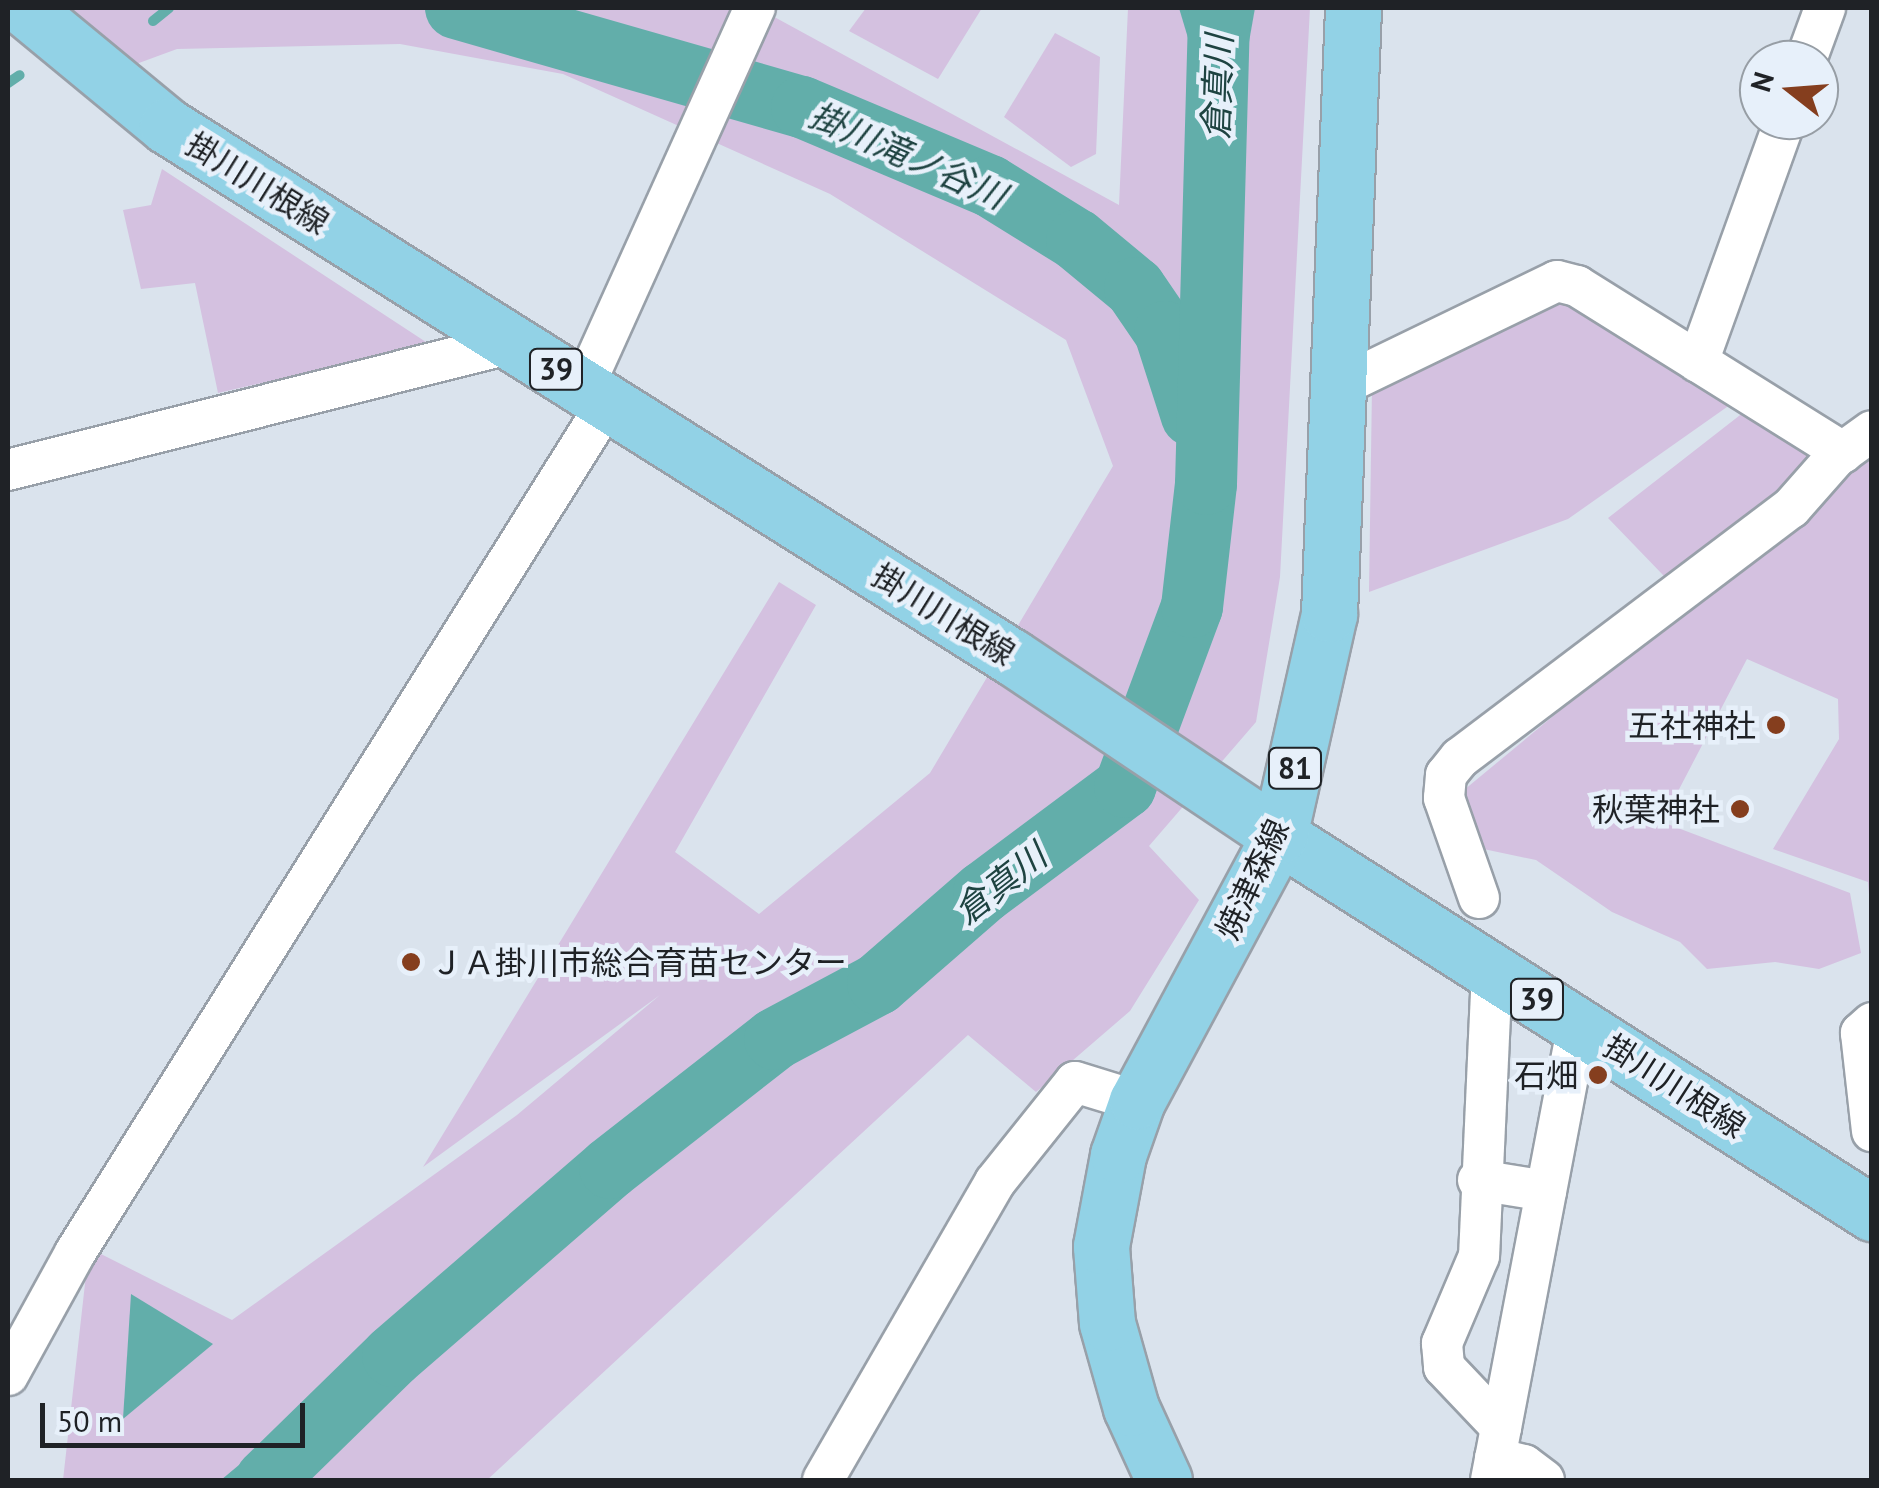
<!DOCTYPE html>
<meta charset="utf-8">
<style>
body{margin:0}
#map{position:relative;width:1879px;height:1488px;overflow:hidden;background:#dae3ed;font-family:"PT Sans","Noto Sans JP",sans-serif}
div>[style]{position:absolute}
.green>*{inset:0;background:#d4c1e0}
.water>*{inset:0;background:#62aeaa}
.stream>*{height:10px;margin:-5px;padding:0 5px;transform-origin:5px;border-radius:5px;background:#62aeaa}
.river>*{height:62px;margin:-31px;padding:0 31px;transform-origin:31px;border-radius:31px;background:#62aeaa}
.roads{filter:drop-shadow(2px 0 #98a0a9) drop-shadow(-2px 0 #98a0a9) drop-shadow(0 2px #98a0a9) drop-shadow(0 -2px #98a0a9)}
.minor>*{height:40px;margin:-20px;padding:0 20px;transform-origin:20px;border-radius:20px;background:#fff}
.primary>*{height:55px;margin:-27.5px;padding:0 27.5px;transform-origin:27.5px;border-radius:27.5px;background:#92d2e6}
.dots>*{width:28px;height:28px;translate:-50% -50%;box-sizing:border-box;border:5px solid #e7f0fa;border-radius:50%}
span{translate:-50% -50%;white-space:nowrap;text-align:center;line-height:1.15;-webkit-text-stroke:9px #e7f0fa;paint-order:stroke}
.shield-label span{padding:2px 8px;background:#e7f0fa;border:2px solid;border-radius:8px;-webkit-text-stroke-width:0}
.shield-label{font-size:30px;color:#1f2226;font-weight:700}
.street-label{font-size:32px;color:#1f2226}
.poi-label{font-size:32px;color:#1f2226}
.right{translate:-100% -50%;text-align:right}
.left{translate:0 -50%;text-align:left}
.water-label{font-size:35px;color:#1e4341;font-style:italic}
.frame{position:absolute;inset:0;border:10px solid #1f2226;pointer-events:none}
.north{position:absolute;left:1739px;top:40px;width:100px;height:100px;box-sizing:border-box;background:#e7f0fa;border:2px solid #979ea5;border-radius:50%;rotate:287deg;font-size:28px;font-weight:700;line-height:40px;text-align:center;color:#1f2226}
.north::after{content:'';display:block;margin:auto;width:35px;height:45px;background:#853e1e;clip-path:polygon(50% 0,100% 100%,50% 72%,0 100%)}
.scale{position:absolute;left:40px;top:1403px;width:265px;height:45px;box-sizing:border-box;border:5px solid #1f2226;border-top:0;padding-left:12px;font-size:30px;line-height:35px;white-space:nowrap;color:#1f2226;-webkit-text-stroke:8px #e7f0fa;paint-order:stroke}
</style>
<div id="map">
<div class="green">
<i style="clip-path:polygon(67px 8px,758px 8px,1119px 205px,1128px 8px,1310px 8px,1280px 577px,1256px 722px,1149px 846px,1199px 900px,1130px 1011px,1036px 1092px,968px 1035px,487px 1480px,63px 1480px,89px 1248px,232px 1320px,517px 1115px,660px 995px,423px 1167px,779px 582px,816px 605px,675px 852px,759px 914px,930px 773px,1113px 466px,1066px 340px,830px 194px,563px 74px,400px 44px,177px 49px,128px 67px)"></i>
<i style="clip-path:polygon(866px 8px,982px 8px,938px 79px,849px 31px)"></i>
<i style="clip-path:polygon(1055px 33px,1100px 57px,1096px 154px,1071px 167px,1004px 117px)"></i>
<i style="clip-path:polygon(162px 169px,429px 344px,218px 393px,195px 283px,141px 289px,123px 210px,151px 205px)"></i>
<i style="clip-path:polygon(1571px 295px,1744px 395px,1568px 519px,1369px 592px,1372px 387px)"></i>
<i style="clip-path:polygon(1753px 405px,1854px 459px,1871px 461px,1871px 920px,1868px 882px,1773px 849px,1839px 739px,1838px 699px,1747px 659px,1662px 822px,1850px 893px,1861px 953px,1819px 969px,1775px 962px,1707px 969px,1680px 942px,1612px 912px,1536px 860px,1474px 847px,1464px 790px,1690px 603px,1608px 518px)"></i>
</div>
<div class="water">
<i style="clip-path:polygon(1179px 8px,1255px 8px,1232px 138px,1188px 38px)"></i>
<i style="clip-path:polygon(131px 1294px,213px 1344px,123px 1419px)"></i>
<i style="clip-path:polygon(387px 1362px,268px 1480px,221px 1480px,330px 1389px)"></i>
</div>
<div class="stream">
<i style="left:153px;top:21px;width:21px;rotate:-39deg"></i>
<i style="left:8px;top:83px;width:14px;rotate:-34deg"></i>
</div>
<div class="river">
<i style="left:456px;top:8px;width:360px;rotate:16deg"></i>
<i style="left:802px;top:107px;width:204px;rotate:22.8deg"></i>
<i style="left:990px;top:186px;width:102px;rotate:31.8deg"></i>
<i style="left:1077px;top:240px;width:75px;rotate:39.6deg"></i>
<i style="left:1135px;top:288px;width:53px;rotate:55.7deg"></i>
<i style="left:1165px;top:332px;width:88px;rotate:72.2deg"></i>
<i style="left:266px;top:1480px;width:177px;rotate:-44.3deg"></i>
<i style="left:393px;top:1356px;width:287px;rotate:-40.9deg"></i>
<i style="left:610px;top:1168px;width:209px;rotate:-38deg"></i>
<i style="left:775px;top:1039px;width:117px;rotate:-28.1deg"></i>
<i style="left:878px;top:984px;width:140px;rotate:-41deg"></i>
<i style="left:984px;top:892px;width:176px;rotate:-36.7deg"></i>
<i style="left:1125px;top:787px;width:192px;rotate:-69.6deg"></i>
<i style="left:1192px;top:607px;width:124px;rotate:-83.5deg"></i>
<i style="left:1206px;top:484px;width:476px;rotate:-88.4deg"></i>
</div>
<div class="roads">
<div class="minor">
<i style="left:1806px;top:60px;width:55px;rotate:-69.9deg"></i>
<i style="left:1698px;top:362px;width:257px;rotate:-70.2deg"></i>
<i style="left:584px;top:386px;width:415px;rotate:-65.7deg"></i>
<i style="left:1340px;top:386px;width:241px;rotate:-25.8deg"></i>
<i style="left:1557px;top:281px;width:21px;rotate:14deg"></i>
<i style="left:1577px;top:286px;width:314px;rotate:32deg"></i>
<i style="left:8px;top:470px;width:520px;rotate:-14.14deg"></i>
<i style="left:1479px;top:898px;width:106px;rotate:-109.3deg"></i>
<i style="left:1444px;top:798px;width:23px;rotate:-85deg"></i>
<i style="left:1446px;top:775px;width:22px;rotate:-51deg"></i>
<i style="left:1460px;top:758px;width:415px;rotate:-37.1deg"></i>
<i style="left:1791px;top:508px;width:68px;rotate:-48.6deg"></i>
<i style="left:1836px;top:457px;width:44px;rotate:-35.8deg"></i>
<i style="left:1492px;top:971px;width:285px;rotate:92.6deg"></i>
<i style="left:1479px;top:1256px;width:95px;rotate:113deg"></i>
<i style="left:1442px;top:1343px;width:24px;rotate:85deg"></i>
<i style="left:1444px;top:1367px;width:83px;rotate:46.5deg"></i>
<i style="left:1872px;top:1023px;width:15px;rotate:138deg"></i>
<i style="left:1861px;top:1033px;width:99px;rotate:83.6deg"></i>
<i style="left:1478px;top:1180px;width:69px;rotate:9.2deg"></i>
<i style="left:8px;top:1375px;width:139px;rotate:-61.2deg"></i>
<i style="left:75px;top:1253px;width:1004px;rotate:-57.94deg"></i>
<i style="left:1495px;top:1458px;width:30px;rotate:14deg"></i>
<i style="left:1524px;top:1465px;width:25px;rotate:37deg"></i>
<i style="left:823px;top:1480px;width:344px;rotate:-60deg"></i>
<i style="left:995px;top:1182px;width:128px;rotate:-51.3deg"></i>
<i style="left:1075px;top:1082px;width:65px;rotate:17deg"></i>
<i style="left:1491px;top:1480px;width:464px;rotate:-79.2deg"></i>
</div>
<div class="primary">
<i style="left:24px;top:8px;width:185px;rotate:39.5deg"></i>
<i style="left:167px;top:126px;width:998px;rotate:32.15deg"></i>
<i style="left:1012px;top:657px;width:321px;rotate:33.8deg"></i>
<i style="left:1279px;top:836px;width:703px;rotate:32.45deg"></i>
<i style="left:1164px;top:1480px;width:79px;rotate:-114.6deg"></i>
<i style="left:1131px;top:1408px;width:88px;rotate:-105.8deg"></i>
<i style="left:1107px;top:1323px;width:77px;rotate:-94.5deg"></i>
<i style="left:1101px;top:1246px;width:93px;rotate:-79.4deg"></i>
<i style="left:1118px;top:1155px;width:57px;rotate:-70.6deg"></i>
<i style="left:1137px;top:1101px;width:301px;rotate:-61.8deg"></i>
<i style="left:1279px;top:836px;width:228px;rotate:-77.3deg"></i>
<i style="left:1329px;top:614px;width:606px;rotate:-87.73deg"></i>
</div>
</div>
<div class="dots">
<i style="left:1776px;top:725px;background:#853e1e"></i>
<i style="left:1740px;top:809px;background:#853e1e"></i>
<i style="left:411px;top:962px;background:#853e1e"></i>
<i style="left:1598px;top:1075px;background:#853e1e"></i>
</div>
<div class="shield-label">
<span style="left:556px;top:369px">39</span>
<span style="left:1295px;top:768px">81</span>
<span style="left:1537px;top:999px">39</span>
</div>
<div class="street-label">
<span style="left:258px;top:183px;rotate:32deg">掛川川根線</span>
<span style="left:944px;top:614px;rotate:32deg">掛川川根線</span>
<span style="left:1252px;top:879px;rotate:-65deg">焼津森線</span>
<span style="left:1675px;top:1086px;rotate:33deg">掛川川根線</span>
</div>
<div class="poi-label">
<span class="right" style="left:1756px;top:725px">五社神社</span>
<span class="right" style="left:1720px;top:809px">秋葉神社</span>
<span class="left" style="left:431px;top:962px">ＪＡ掛川市総合育苗センター</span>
<span class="right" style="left:1578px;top:1075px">石畑</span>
</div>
<div class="water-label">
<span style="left:1217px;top:87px;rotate:-88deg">倉真川</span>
<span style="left:908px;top:155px;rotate:24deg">掛川滝ノ谷川</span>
<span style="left:1000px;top:883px;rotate:-38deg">倉真川</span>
</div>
<div class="frame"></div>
<div class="north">N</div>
<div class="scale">50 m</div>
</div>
